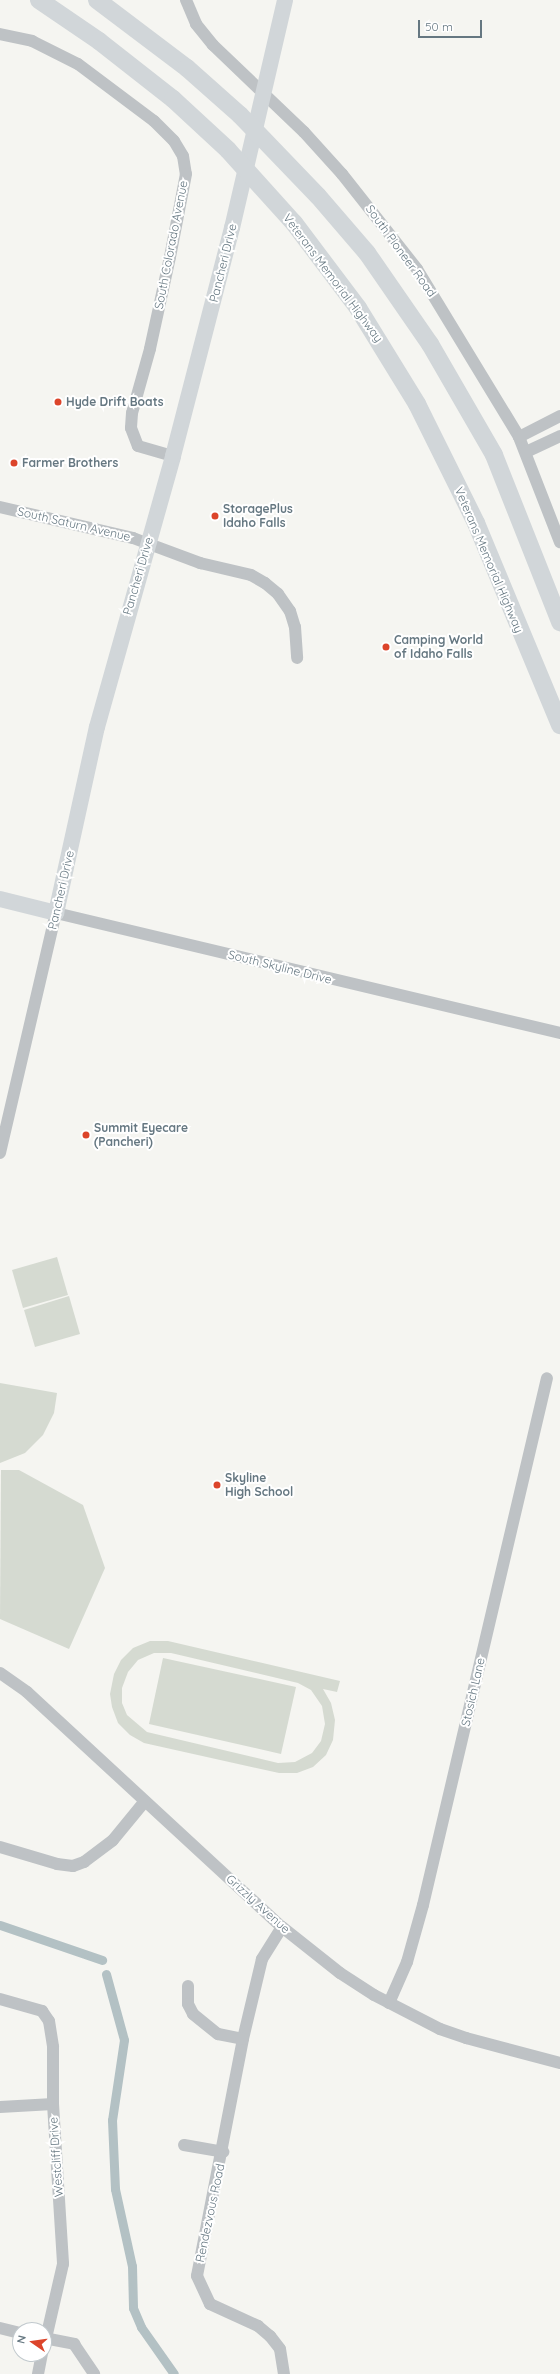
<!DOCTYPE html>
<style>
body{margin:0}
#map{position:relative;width:560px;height:2374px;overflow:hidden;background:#f5f5f1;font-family:Quicksand,sans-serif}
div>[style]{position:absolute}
.green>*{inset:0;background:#d5dad1}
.canal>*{height:9px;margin:-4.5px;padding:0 4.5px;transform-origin:4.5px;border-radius:4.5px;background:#b3c1c4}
.minor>*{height:12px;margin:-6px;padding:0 6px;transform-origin:6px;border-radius:6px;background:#bec2c5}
.major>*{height:16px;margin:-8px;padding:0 8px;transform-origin:8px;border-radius:8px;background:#d1d6d9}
.highway>*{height:18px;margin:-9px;padding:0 9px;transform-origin:9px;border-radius:9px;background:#d1d6d9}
.dots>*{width:11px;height:11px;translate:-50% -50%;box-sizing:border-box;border:2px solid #fff;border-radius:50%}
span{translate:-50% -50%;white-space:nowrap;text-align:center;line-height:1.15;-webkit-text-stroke:4px #fff;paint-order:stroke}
.street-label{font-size:12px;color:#657781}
.poi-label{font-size:12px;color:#657781;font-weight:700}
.left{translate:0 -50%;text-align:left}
.north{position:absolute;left:12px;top:2322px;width:40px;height:40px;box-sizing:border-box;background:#fff;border:1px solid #c1c9cd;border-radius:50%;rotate:283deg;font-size:11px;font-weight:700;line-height:16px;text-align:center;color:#657781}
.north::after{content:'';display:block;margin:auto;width:14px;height:18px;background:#dc452b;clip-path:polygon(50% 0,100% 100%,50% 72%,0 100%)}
.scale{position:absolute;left:418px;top:20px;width:64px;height:18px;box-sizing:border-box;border:2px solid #657781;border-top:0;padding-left:5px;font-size:12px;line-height:14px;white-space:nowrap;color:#657781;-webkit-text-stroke:3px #fff;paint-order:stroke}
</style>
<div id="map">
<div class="green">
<i style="clip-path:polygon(57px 1257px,68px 1295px,23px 1308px,12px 1270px)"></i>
<i style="clip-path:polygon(69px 1296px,80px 1334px,35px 1347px,24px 1310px)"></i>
<i style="clip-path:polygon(0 1383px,57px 1393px,54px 1413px,43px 1435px,25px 1453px,0 1463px)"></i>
<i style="clip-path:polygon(1px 1470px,19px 1470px,83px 1505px,105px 1568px,69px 1649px,0 1619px)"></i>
<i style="clip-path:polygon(evenodd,150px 1641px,168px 1641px,340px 1681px,337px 1692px,323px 1689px,331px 1703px,335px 1720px,333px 1740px,326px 1755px,313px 1767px,297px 1773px,279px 1773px,144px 1743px,130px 1735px,118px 1723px,112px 1707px,110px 1694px,114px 1674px,121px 1660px,133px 1648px,150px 1641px,154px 1653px,171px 1653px,298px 1683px,311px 1690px,322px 1706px,325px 1724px,321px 1741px,312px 1753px,295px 1762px,278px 1763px,147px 1732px,127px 1715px,122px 1703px,122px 1688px,128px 1672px,138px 1660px,154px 1653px)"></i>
<i style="clip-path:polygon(163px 1658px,296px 1687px,281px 1754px,149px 1724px)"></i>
</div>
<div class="canal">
<i style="left:0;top:1925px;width:108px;rotate:18.9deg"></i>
<i style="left:106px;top:1974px;width:68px;rotate:74.7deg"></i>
<i style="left:124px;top:2040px;width:81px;rotate:98.5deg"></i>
<i style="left:112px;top:2120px;width:69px;rotate:87.5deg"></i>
<i style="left:115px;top:2189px;width:79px;rotate:77.6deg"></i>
<i style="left:132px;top:2266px;width:42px;rotate:88.6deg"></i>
<i style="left:133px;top:2308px;width:21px;rotate:67deg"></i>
<i style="left:141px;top:2327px;width:57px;rotate:54.9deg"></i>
</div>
<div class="minor">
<i style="left:186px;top:0;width:26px;rotate:67deg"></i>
<i style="left:196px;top:24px;width:27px;rotate:51deg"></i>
<i style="left:213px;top:45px;width:126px;rotate:43.7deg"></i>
<i style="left:304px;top:132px;width:57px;rotate:47.9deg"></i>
<i style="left:342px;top:174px;width:121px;rotate:51.7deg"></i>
<i style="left:417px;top:269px;width:197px;rotate:58.7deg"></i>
<i style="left:519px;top:437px;width:113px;rotate:68.7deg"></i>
<i style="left:0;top:34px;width:33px;rotate:12deg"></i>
<i style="left:32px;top:41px;width:51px;rotate:26.6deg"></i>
<i style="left:78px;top:64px;width:95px;rotate:36.9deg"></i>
<i style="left:154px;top:121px;width:28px;rotate:45deg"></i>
<i style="left:174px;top:141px;width:17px;rotate:59deg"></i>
<i style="left:183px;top:156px;width:18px;rotate:81deg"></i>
<i style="left:186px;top:174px;width:85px;rotate:100.9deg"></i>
<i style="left:170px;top:257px;width:94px;rotate:102.3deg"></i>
<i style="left:150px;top:349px;width:66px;rotate:105.7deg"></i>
<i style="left:132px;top:413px;width:15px;rotate:94deg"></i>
<i style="left:131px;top:428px;width:19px;rotate:69deg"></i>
<i style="left:138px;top:446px;width:36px;rotate:16deg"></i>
<i style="left:519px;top:437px;width:46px;rotate:-27.1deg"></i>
<i style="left:526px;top:452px;width:38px;rotate:-25deg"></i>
<i style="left:0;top:507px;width:137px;rotate:13.1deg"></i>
<i style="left:133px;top:538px;width:72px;rotate:20.5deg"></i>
<i style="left:200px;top:563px;width:52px;rotate:13.2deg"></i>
<i style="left:251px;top:575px;width:16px;rotate:30deg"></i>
<i style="left:265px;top:583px;width:17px;rotate:40deg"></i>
<i style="left:278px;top:594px;width:21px;rotate:55deg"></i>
<i style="left:290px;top:611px;width:17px;rotate:73deg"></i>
<i style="left:295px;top:627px;width:31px;rotate:86deg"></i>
<i style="left:0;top:1153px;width:246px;rotate:-76.9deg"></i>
<i style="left:56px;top:913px;width:518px;rotate:13.39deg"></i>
<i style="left:0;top:1673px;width:33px;rotate:35deg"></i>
<i style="left:27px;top:1692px;width:347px;rotate:42.7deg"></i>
<i style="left:282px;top:1927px;width:74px;rotate:38.4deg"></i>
<i style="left:340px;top:1973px;width:40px;rotate:32.9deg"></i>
<i style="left:374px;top:1995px;width:74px;rotate:27.3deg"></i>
<i style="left:440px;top:2029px;width:28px;rotate:19deg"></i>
<i style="left:466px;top:2038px;width:97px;rotate:14.9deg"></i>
<i style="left:0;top:1847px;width:59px;rotate:16.6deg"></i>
<i style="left:57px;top:1864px;width:16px;rotate:7deg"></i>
<i style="left:73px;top:1866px;width:12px;rotate:-20deg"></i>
<i style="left:84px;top:1862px;width:36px;rotate:-37deg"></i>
<i style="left:113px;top:1840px;width:50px;rotate:-50.6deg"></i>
<i style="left:282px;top:1927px;width:38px;rotate:122deg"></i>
<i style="left:262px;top:1959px;width:82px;rotate:103.4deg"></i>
<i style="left:243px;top:2039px;width:241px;rotate:101deg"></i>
<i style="left:197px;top:2276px;width:31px;rotate:65deg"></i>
<i style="left:210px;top:2304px;width:53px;rotate:24.6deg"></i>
<i style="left:258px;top:2326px;width:16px;rotate:40deg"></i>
<i style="left:270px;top:2336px;width:16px;rotate:52deg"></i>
<i style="left:280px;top:2349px;width:25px;rotate:81deg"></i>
<i style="left:188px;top:1986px;width:18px;rotate:90deg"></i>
<i style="left:188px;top:2004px;width:11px;rotate:63deg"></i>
<i style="left:193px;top:2014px;width:32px;rotate:39deg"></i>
<i style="left:218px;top:2034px;width:25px;rotate:11deg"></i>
<i style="left:0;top:1999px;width:44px;rotate:15.9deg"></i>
<i style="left:42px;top:2011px;width:12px;rotate:55deg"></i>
<i style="left:49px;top:2021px;width:26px;rotate:81deg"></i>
<i style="left:53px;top:2047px;width:57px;rotate:90deg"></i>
<i style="left:53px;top:2104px;width:160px;rotate:86.4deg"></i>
<i style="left:63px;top:2264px;width:85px;rotate:102.9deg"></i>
<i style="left:389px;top:2003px;width:45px;rotate:-66.3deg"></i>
<i style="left:407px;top:1962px;width:59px;rotate:-74.3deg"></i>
<i style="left:423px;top:1905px;width:541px;rotate:-76.76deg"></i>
<i style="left:0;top:2107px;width:53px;rotate:-3.2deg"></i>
<i style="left:184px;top:2145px;width:40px;rotate:10deg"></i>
<i style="left:0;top:2328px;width:21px;rotate:14deg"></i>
<i style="left:44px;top:2338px;width:31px;rotate:11deg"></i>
<i style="left:74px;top:2344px;width:36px;rotate:56deg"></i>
<i style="left:38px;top:2374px;width:20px;rotate:-79deg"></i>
</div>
<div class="major">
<i style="left:0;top:899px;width:58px;rotate:14deg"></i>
<i style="left:56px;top:913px;width:190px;rotate:-77.6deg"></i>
<i style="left:97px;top:727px;width:281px;rotate:-74.3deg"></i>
<i style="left:173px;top:456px;width:236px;rotate:-75.5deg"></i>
<i style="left:232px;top:228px;width:234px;rotate:-76.9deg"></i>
</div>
<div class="highway">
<i style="left:39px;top:0;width:73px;rotate:34.3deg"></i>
<i style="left:99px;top:41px;width:94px;rotate:38.1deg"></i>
<i style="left:173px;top:99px;width:75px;rotate:42.8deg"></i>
<i style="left:228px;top:150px;width:98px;rotate:47.9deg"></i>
<i style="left:294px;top:223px;width:106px;rotate:53deg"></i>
<i style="left:358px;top:308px;width:113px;rotate:58.4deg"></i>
<i style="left:417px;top:404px;width:133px;rotate:63.6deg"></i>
<i style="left:476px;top:523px;width:219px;rotate:67.4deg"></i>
<i style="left:97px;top:0;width:113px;rotate:37.1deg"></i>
<i style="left:187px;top:68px;width:71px;rotate:41.6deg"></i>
<i style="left:240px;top:115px;width:112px;rotate:46.1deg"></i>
<i style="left:318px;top:196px;width:75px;rotate:49.3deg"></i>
<i style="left:367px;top:253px;width:111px;rotate:55.3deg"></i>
<i style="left:430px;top:344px;width:128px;rotate:60deg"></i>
<i style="left:494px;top:455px;width:180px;rotate:68.4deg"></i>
</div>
<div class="dots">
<i style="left:58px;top:402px;background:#dc452b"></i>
<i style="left:14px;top:463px;background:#dc452b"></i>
<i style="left:215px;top:516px;background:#dc452b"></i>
<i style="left:386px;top:647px;background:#dc452b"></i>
<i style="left:86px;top:1135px;background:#dc452b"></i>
<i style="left:217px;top:1485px;background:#dc452b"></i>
</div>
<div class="street-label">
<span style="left:171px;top:245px;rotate:-79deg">South Colorado Avenue</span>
<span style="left:401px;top:251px;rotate:54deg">South Pioneer Road</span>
<span style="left:223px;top:263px;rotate:-76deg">Pancheri Drive</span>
<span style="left:333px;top:278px;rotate:53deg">Veterans Memorial Highway</span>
<span style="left:74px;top:524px;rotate:13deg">South Saturn Avenue</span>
<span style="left:489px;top:560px;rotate:67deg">Veterans Memorial Highway</span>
<span style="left:138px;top:576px;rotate:-74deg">Pancheri Drive</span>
<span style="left:61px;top:890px;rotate:-77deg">Pancheri Drive</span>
<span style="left:280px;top:967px;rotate:14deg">South Skyline Drive</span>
<span style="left:473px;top:1692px;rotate:-77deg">Stosich Lane</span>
<span style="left:258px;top:1904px;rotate:42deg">Grizzly Avenue</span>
<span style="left:56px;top:2157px;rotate:-94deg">Westcliff Drive</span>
<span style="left:210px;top:2213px;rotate:-78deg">Rendezvous Road</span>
</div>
<div class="poi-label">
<span class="left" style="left:66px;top:402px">Hyde Drift Boats</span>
<span class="left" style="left:22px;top:463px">Farmer Brothers</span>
<span class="left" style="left:223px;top:516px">StoragePlus<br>Idaho Falls</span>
<span class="left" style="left:394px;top:647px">Camping World<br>of Idaho Falls</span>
<span class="left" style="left:94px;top:1135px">Summit Eyecare<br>(Pancheri)</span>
<span class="left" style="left:225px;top:1485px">Skyline<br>High School</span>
</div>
<div class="north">N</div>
<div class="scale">50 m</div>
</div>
